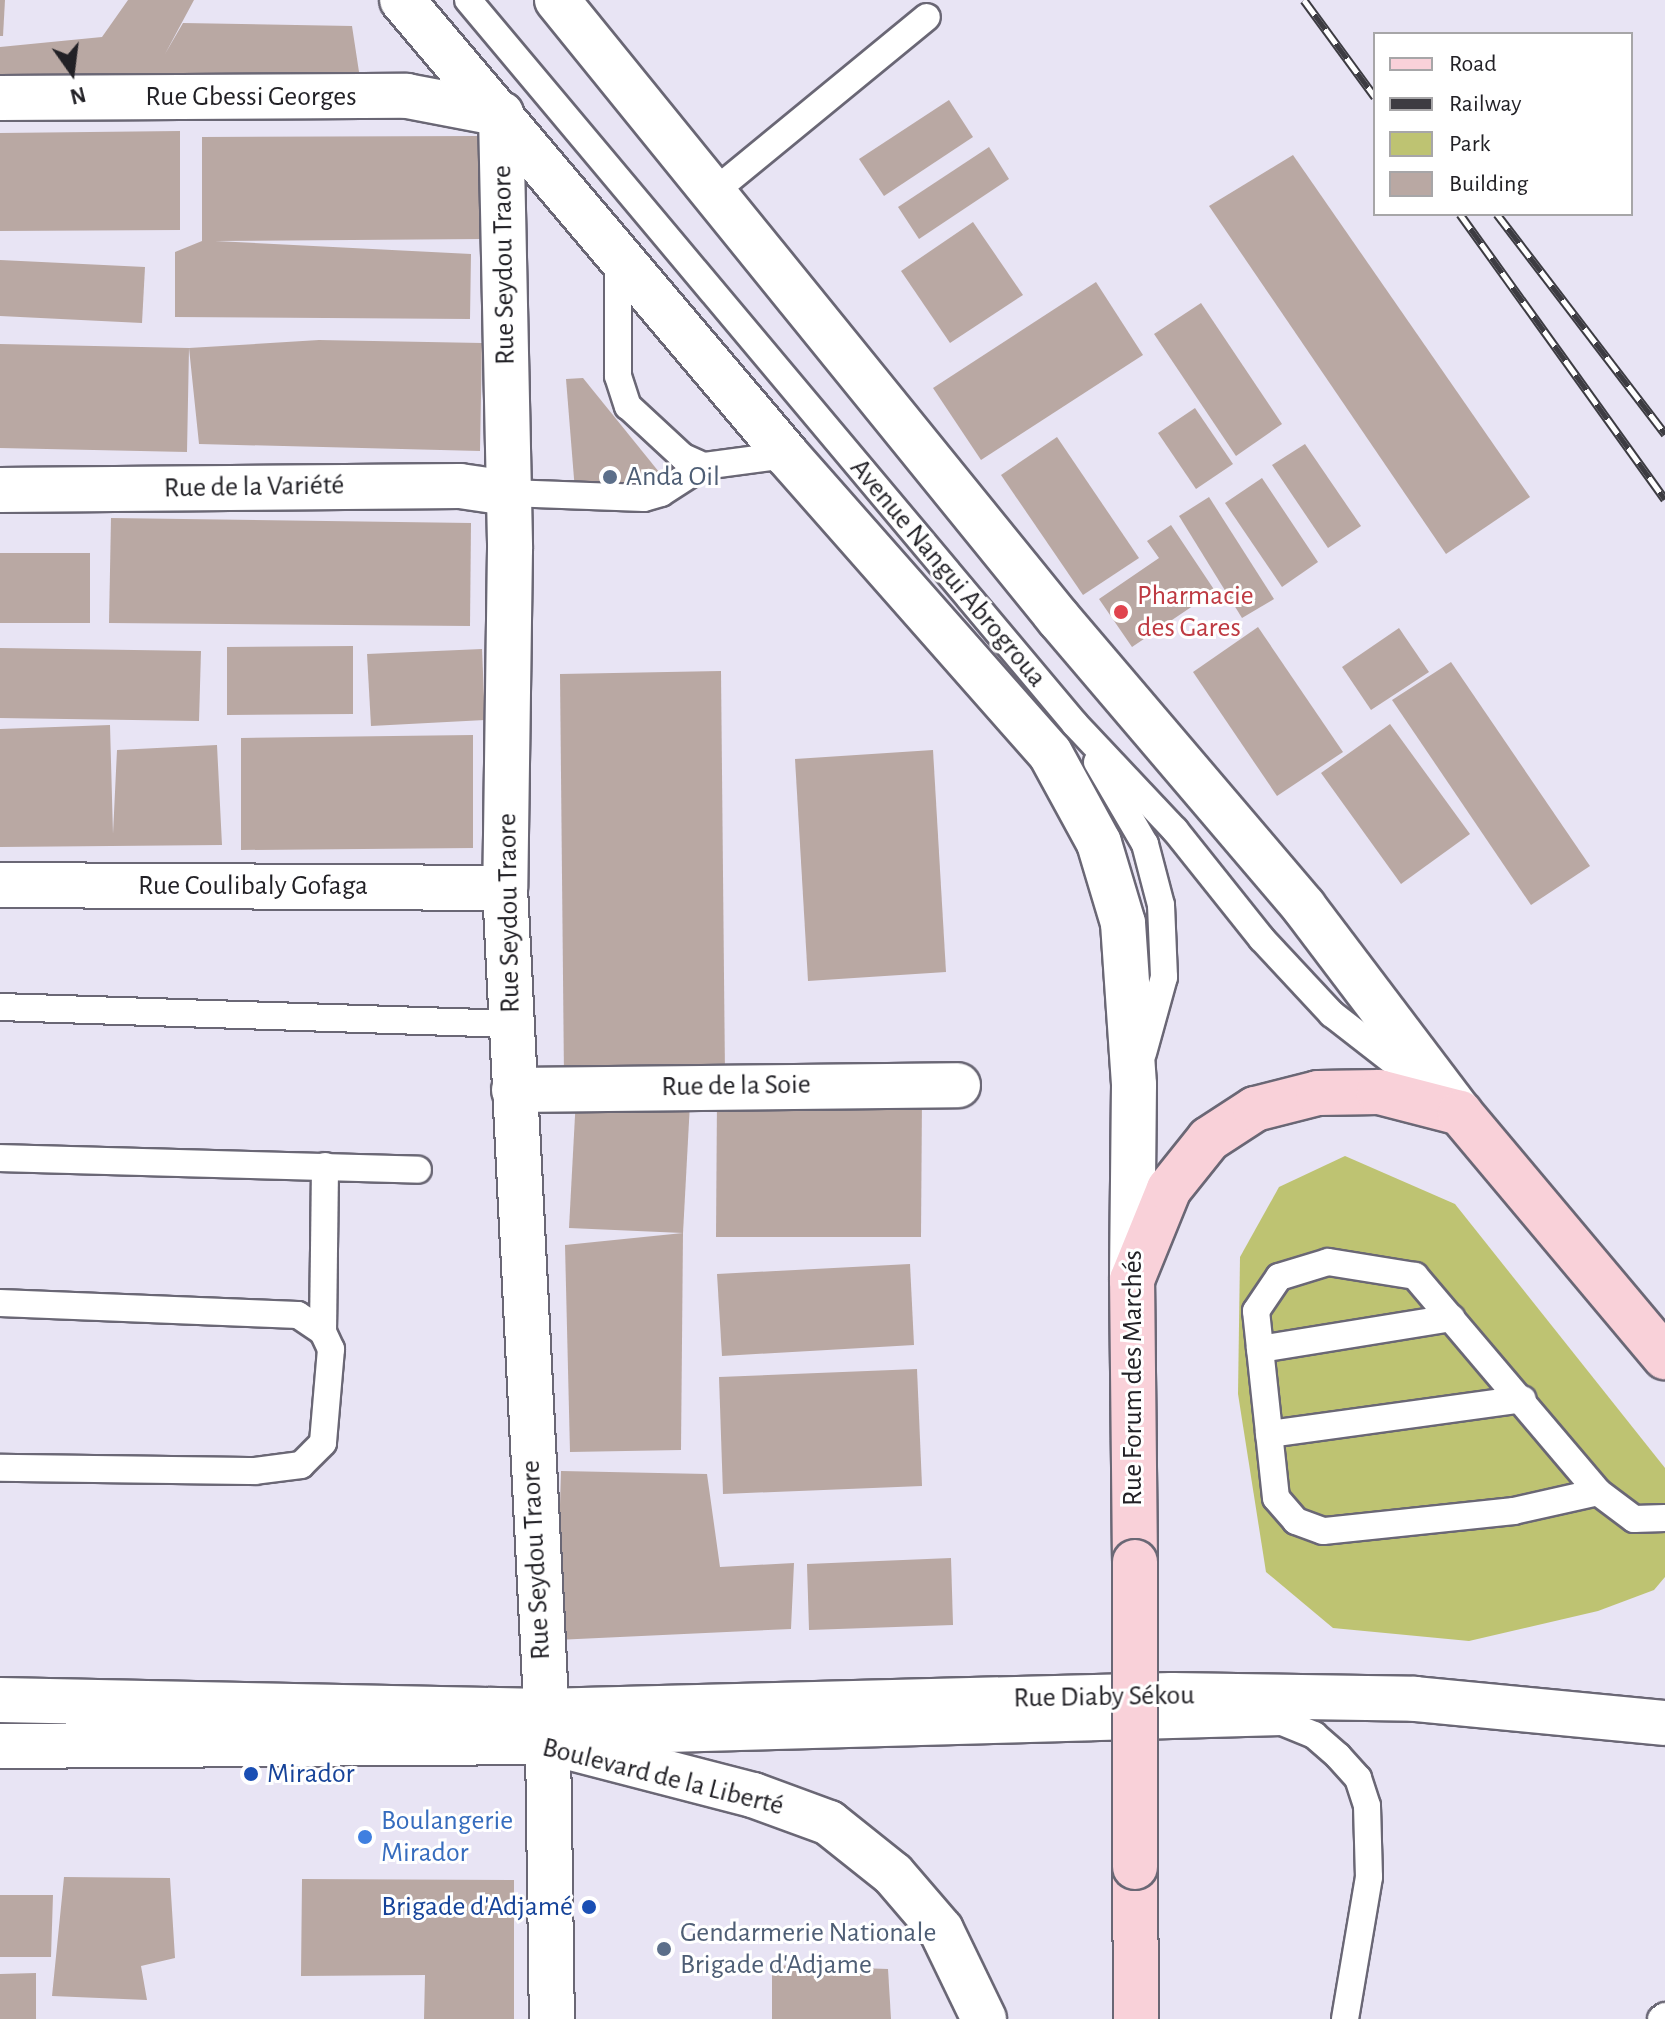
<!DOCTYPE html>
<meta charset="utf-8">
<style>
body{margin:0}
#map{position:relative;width:1665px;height:2019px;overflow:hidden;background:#e8e4f4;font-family:"Alegreya Sans",sans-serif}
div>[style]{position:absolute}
.green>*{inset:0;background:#bec372}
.building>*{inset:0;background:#b9a8a3}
.roads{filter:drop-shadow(2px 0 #6a6775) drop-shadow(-2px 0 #6a6775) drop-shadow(0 2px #6a6775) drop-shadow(0 -2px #6a6775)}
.service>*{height:26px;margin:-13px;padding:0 13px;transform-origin:13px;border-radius:13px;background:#fff}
.minor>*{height:44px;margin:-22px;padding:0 22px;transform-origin:22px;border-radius:22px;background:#fff}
.tertiary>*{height:44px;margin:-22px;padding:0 22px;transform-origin:22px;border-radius:22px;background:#fff}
.secondary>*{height:44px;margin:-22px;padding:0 22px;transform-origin:22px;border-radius:22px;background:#f9d1d9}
.rail>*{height:9px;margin-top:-4.5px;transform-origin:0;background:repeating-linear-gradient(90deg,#fff 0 18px,#3d3c42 0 36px);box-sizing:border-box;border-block:2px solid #3d3c42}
.bridges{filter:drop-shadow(2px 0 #6a6775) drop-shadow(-2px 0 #6a6775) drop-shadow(0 2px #6a6775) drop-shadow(0 -2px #6a6775)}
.secondary-bridge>*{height:44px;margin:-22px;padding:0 22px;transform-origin:22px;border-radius:22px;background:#f9d1d9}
.dots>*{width:22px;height:22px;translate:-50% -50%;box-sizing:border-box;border:4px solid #fff;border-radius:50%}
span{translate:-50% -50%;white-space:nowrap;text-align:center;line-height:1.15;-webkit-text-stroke:6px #fff;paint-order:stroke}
.street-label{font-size:28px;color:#222126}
.service-label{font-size:28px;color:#4e5e75}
.left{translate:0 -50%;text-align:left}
.health-label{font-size:28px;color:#be3a42}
.transit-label{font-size:28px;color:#164399}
.right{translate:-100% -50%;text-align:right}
.shop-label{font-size:28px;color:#366cbe}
.legend{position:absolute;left:1373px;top:32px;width:260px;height:184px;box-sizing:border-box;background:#fff;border:2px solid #a7a6a8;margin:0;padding:10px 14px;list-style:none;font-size:24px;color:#222126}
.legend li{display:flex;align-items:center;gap:16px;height:40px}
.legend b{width:40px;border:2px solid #a7a6a8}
.north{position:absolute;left:32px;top:32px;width:80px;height:80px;-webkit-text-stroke:6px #fff;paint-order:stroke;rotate:166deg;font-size:22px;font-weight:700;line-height:32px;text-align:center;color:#222126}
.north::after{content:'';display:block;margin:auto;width:28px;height:36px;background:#222126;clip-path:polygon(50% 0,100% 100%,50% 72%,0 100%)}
</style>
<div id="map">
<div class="green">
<i style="clip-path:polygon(1345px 1156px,1455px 1204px,1665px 1468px,1665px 1577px,1654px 1590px,1598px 1611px,1469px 1641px,1333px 1628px,1266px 1572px,1238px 1394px,1240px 1257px,1279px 1187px)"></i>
</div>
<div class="building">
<i style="clip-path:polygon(0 0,5px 0,3px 36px,0 36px)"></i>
<i style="clip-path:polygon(128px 0,194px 0,165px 54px,183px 23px,352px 26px,361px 85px,0 80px,0 47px,102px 37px)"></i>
<i style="clip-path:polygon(949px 100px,973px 137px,884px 196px,859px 159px)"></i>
<i style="clip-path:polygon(180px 131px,180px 230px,0 231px,0 133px)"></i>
<i style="clip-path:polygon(482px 136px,482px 239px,215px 241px,471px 254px,470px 319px,175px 317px,175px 252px,202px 241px,202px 137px)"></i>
<i style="clip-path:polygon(989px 147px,1009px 179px,919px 239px,898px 207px)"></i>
<i style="clip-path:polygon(1293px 155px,1530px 497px,1446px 554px,1209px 206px)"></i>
<i style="clip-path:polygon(973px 222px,1023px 295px,950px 343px,901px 271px)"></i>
<i style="clip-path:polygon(0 260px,145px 267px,142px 323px,0 316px)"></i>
<i style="clip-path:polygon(1096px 282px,1143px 355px,981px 460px,933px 388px)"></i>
<i style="clip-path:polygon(1201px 303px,1282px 424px,1236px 456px,1154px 334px)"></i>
<i style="clip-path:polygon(319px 340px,482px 343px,480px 451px,199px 444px,189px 348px,187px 452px,0 448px,0 344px,189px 348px)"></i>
<i style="clip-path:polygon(583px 378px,659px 472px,653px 491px,575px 491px,566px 379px)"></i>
<i style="clip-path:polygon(1195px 408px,1233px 464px,1196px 489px,1158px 433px)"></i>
<i style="clip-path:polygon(1057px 437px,1139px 558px,1083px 595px,1001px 475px)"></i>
<i style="clip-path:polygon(1305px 444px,1361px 526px,1328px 548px,1272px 465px)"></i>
<i style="clip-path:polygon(1262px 478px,1318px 562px,1282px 587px,1225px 503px)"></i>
<i style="clip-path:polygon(1209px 497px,1274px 599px,1242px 618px,1179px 516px)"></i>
<i style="clip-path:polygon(111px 518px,471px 523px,470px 626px,109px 623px)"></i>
<i style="clip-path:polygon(1171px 525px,1215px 591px,1132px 647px,1099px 599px,1159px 558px,1147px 541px)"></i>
<i style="clip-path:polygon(0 553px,90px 553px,90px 623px,0 623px)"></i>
<i style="clip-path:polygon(1258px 627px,1343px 752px,1277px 796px,1193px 672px)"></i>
<i style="clip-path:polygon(1399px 628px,1429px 672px,1371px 710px,1342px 667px)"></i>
<i style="clip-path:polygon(353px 646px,353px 714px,227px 715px,227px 647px)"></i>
<i style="clip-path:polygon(0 648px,201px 651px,199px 721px,0 718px)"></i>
<i style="clip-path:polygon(482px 649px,485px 720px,371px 726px,367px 654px)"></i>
<i style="clip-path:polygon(1451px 662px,1590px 866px,1531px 905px,1392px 700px)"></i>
<i style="clip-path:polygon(721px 671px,725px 1076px,564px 1078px,560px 674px)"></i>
<i style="clip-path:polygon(1390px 724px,1470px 834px,1401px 884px,1321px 773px)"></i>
<i style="clip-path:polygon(110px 725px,113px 834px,117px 750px,217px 745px,222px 845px,0 847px,0 729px)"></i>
<i style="clip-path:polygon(473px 735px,473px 848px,241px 850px,241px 738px)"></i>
<i style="clip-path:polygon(933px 750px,946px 972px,808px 981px,795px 759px)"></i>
<i style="clip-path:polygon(576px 1097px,690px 1103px,683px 1233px,569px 1228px)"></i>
<i style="clip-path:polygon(717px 1097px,922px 1097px,921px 1237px,716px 1237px)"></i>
<i style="clip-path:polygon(683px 1233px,681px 1450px,570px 1452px,565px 1245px)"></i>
<i style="clip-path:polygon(910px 1264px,914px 1345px,722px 1356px,717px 1274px)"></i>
<i style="clip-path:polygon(917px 1369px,922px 1486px,723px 1494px,719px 1377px)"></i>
<i style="clip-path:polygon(561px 1471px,707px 1474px,720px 1567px,794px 1563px,791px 1629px,556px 1640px)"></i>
<i style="clip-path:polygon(951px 1558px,953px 1625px,809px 1630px,807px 1564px)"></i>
<i style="clip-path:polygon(64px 1877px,170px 1878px,175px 1958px,141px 1966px,147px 2000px,52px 1996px)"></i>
<i style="clip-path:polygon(302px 1879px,514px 1880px,514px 2019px,424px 2019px,425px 1975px,301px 1976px)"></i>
<i style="clip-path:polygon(0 1895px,53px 1895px,51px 1957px,0 1957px)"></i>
<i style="clip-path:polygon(772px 1965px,888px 1969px,891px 2019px,772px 2019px)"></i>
<i style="clip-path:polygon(36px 1973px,36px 2019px,0 2019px,0 1974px)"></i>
</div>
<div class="roads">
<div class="service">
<i style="left:468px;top:0;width:945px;rotate:50.02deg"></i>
<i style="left:1075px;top:724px;width:146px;rotate:46.7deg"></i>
<i style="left:1175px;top:830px;width:139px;rotate:51.4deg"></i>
<i style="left:1262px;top:939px;width:103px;rotate:47deg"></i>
<i style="left:1332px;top:1014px;width:114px;rotate:37.9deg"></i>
<i style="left:715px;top:191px;width:274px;rotate:-39.4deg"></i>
<i style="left:618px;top:257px;width:119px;rotate:90deg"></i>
<i style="left:618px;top:376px;width:32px;rotate:72deg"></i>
<i style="left:628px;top:406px;width:75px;rotate:42.8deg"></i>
<i style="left:683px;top:457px;width:22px;rotate:24deg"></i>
<i style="left:703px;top:466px;width:85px;rotate:-7.5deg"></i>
<i style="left:508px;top:493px;width:136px;rotate:2.1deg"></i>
<i style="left:644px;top:498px;width:18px;rotate:-16deg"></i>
<i style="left:661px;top:493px;width:50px;rotate:-32.7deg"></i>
<i style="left:1097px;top:762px;width:95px;rotate:59.7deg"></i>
<i style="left:1145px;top:844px;width:63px;rotate:75.3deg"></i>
<i style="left:1161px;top:905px;width:72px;rotate:87.6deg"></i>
<i style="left:1164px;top:977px;width:79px;rotate:105.4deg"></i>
<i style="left:0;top:1007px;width:512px;rotate:1.9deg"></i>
<i style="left:0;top:1158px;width:418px;rotate:1.6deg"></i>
<i style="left:0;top:1303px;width:298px;rotate:2.3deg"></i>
<i style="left:298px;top:1315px;width:30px;rotate:34deg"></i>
<i style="left:323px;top:1332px;width:19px;rotate:65deg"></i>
<i style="left:331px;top:1349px;width:94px;rotate:94.9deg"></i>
<i style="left:323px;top:1443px;width:31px;rotate:135deg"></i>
<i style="left:301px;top:1465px;width:46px;rotate:172.6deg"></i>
<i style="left:255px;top:1471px;width:255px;rotate:-179.3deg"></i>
<i style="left:323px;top:1332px;width:166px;rotate:-89.3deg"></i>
<i style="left:1260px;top:1349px;width:194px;rotate:-9.2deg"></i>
<i style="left:1269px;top:1434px;width:256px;rotate:-7.8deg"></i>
<i style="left:1598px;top:1492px;width:86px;rotate:167.3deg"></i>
<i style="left:1514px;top:1511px;width:192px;rotate:174deg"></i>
<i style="left:1323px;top:1531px;width:29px;rotate:-160deg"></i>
<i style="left:1296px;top:1521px;width:30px;rotate:-131deg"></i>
<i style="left:1276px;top:1498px;width:188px;rotate:-96.1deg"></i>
<i style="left:1256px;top:1311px;width:41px;rotate:-55.9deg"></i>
<i style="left:1279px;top:1277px;width:51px;rotate:-17deg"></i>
<i style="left:1328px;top:1262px;width:88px;rotate:9.1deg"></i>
<i style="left:1415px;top:1276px;width:283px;rotate:49.7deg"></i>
<i style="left:1598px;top:1492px;width:45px;rotate:36.9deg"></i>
<i style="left:1634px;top:1519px;width:31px;rotate:-2deg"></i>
<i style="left:595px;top:1741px;width:687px;rotate:-1.58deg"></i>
<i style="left:1282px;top:1722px;width:35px;rotate:22deg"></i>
<i style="left:1314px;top:1735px;width:32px;rotate:41deg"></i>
<i style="left:1338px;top:1756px;width:30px;rotate:48deg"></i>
<i style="left:1358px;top:1778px;width:29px;rotate:72deg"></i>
<i style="left:1367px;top:1806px;width:71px;rotate:88.4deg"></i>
<i style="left:1369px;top:1877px;width:144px;rotate:99.6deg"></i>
<i style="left:1661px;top:2019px;width:5px;rotate:-37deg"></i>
</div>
<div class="minor">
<i style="left:0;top:98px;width:407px;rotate:-0.3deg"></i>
<i style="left:407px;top:96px;width:96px;rotate:10.8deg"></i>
<i style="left:501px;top:114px;width:435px;rotate:88.8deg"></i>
<i style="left:510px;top:549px;width:339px;rotate:90.8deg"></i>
<i style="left:505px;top:888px;width:855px;rotate:87.12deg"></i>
<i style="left:548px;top:1742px;width:277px;rotate:89.2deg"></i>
<i style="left:0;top:490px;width:460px;rotate:-0.5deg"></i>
<i style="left:460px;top:486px;width:49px;rotate:8.3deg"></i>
<i style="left:0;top:885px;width:505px;rotate:0.34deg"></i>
<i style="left:514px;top:1090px;width:444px;rotate:-0.6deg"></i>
</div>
<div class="tertiary">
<i style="left:402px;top:0;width:596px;rotate:49.76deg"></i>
<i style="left:787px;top:455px;width:397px;rotate:48.6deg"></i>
<i style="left:1050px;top:753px;width:102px;rotate:61.4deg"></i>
<i style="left:1099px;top:843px;width:84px;rotate:73.3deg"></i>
<i style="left:1123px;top:923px;width:162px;rotate:86.1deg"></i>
<i style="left:1134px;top:1085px;width:195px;rotate:90.6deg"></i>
<i style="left:557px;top:0;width:797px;rotate:50.96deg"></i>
<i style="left:1059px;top:619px;width:378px;rotate:49.6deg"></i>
<i style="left:1304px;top:907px;width:258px;rotate:52.9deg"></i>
<i style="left:0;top:1700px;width:543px;rotate:1.16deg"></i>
<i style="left:543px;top:1711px;width:629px;rotate:-1.46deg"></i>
<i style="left:1172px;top:1695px;width:243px;rotate:0.9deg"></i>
<i style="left:1415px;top:1699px;width:251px;rotate:5.5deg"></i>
<i style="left:0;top:1746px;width:548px;rotate:-0.42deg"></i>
<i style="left:548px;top:1742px;width:212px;rotate:14.5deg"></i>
<i style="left:753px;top:1795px;width:81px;rotate:20.2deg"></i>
<i style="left:829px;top:1823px;width:82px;rotate:38.6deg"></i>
<i style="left:893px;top:1874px;width:74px;rotate:49.4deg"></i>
<i style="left:941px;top:1930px;width:99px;rotate:64.2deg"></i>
</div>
<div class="secondary">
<i style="left:1135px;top:1562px;width:282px;rotate:-90.6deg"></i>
<i style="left:1132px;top:1280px;width:98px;rotate:-67.9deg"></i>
<i style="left:1169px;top:1189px;width:64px;rotate:-51.3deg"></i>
<i style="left:1209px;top:1139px;width:55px;rotate:-33.1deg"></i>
<i style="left:1255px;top:1109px;width:65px;rotate:-14.3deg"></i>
<i style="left:1318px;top:1093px;width:61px;rotate:-0.9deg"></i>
<i style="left:1379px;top:1092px;width:84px;rotate:14.5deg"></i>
<i style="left:1460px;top:1113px;width:319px;rotate:50deg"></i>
<i style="left:1135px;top:1867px;width:152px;rotate:89.6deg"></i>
</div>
</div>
<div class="rail">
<i style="left:1304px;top:0;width:120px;rotate:53.8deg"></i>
<i style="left:1460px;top:214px;width:351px;rotate:54.3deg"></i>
<i style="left:1497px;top:214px;width:277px;rotate:52.6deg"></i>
</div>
<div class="bridges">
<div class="secondary-bridge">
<i style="left:1135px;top:1562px;width:305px;rotate:90deg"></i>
</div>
</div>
<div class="dots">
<i style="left:610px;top:477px;background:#5c6f8a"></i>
<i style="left:1121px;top:612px;background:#e0444e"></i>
<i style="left:251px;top:1774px;background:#1a4fb4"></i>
<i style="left:365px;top:1837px;background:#3f7fe0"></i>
<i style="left:589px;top:1907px;background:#1a4fb4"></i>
<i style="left:664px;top:1949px;background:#5c6f8a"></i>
</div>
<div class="street-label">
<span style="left:251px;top:97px">Rue Gbessi Georges</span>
<span style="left:504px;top:265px;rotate:-91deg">Rue Seydou Traore</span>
<span style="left:254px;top:487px;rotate:-1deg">Rue de la Variété</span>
<span style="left:948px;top:573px;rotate:50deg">Avenue Nangui Abrogroua</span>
<span style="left:253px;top:886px">Rue Coulibaly Gofaga</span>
<span style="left:509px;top:913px;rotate:-91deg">Rue Seydou Traore</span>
<span style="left:736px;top:1086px;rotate:-1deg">Rue de la Soie</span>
<span style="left:1133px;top:1378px;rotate:-90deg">Rue Forum des Marchés</span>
<span style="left:536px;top:1560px;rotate:-93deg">Rue Seydou Traore</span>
<span style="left:1104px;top:1697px;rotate:-1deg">Rue Diaby Sékou</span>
<span style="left:663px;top:1777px;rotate:14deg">Boulevard de la Liberté</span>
</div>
<div class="service-label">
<span class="left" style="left:626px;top:477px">Anda Oil</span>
<span class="left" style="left:680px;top:1949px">Gendarmerie Nationale<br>Brigade d'Adjame</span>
</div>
<div class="health-label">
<span class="left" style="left:1137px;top:612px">Pharmacie<br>des Gares</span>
</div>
<div class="transit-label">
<span class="left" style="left:267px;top:1774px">Mirador</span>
<span class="right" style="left:573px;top:1907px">Brigade d'Adjamé</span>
</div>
<div class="shop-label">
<span class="left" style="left:381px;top:1837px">Boulangerie<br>Mirador</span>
</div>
<ul class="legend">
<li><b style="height:10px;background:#f9d1d9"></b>Road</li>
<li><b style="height:10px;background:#3d3c42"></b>Railway</li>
<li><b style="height:22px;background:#bec372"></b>Park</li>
<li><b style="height:22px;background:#b9a8a3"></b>Building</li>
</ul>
<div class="north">N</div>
</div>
